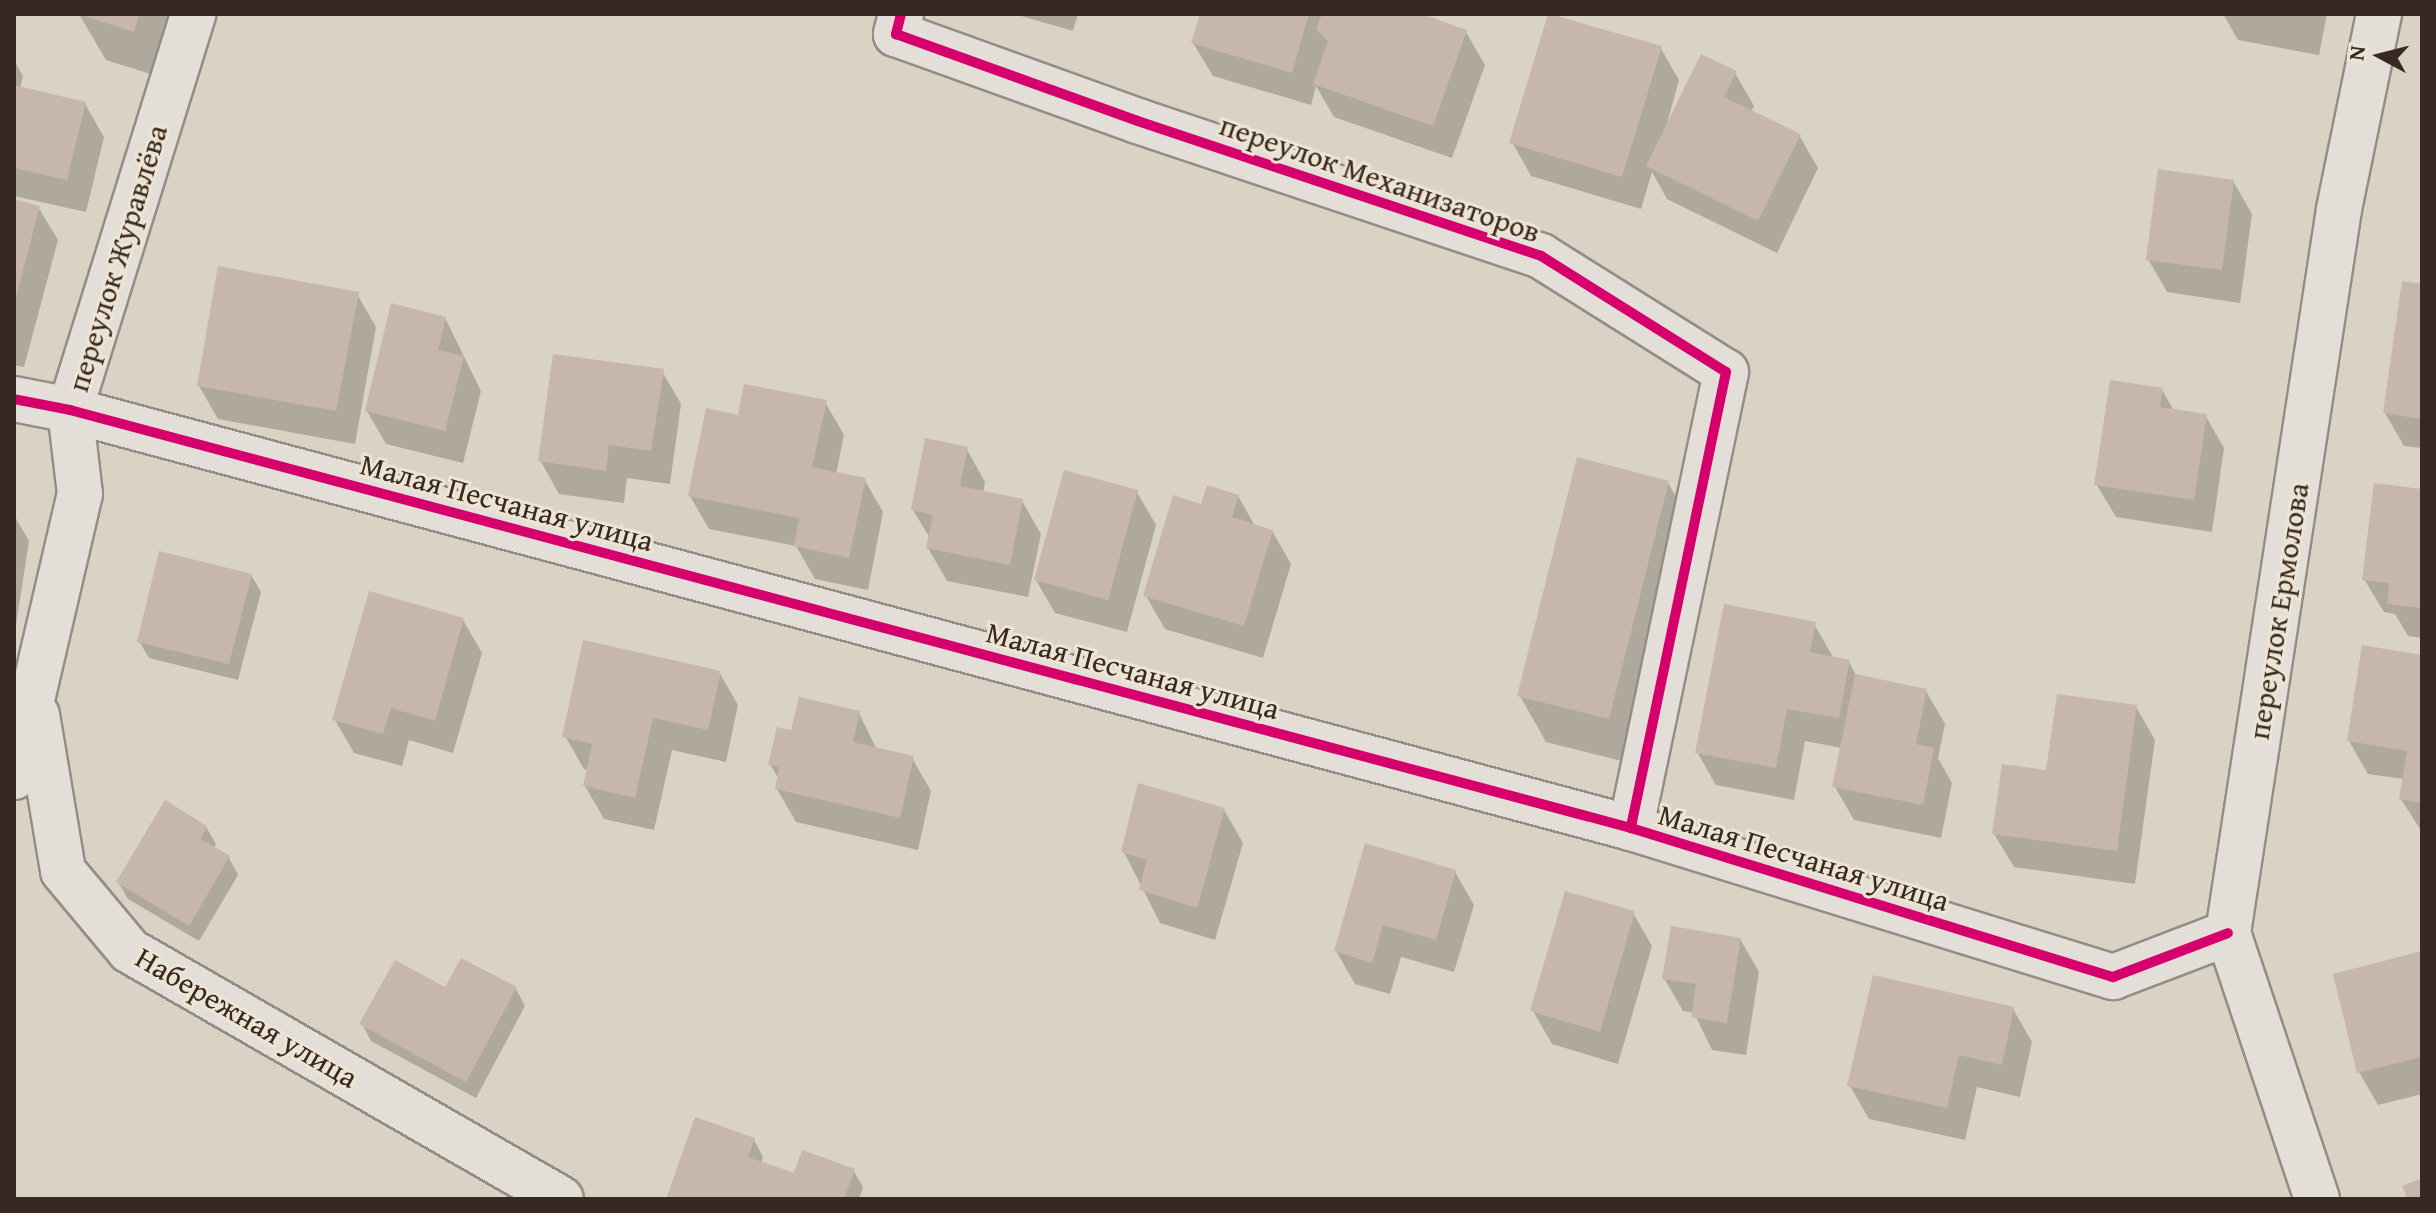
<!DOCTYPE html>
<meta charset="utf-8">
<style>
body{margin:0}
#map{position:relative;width:2436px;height:1213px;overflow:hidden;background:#dad2c5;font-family:"Gentium Book Plus",serif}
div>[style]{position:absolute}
.shadow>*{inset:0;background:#0003}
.building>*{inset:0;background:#c6b6ae}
.roads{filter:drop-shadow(2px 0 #948d85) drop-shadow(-2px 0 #948d85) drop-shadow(0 2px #948d85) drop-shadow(0 -2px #948d85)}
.minor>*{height:44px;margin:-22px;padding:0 22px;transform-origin:22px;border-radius:22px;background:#e3dfd8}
.cycleway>*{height:10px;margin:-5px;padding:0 5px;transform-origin:5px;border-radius:5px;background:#d6006c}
span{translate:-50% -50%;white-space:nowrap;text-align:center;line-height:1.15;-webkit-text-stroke:6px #ede4d3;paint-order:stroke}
.street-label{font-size:30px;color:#372821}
.frame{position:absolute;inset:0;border:16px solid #372821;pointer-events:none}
.north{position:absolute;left:2340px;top:16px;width:80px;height:80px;-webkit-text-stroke:6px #ede4d3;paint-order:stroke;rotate:277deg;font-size:22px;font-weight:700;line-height:32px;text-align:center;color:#372821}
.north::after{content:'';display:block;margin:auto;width:28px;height:36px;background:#372821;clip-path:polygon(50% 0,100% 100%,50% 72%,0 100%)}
</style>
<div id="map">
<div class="shadow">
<i style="clip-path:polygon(75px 14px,179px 14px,160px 77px,106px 60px,80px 16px)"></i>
<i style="clip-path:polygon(1014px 14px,1078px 14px,1073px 31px)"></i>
<i style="clip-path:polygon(1202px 14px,1416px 14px,1466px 32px,1485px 65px,1452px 158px,1334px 117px,1316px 86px,1311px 105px,1213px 76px,1193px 43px)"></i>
<i style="clip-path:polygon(1550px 14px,1660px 47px,1679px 80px,1667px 123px,1735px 73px,1754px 106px,1751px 112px,1799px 135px,1818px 168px,1777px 253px,1667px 199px,1652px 172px,1641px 209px,1531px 176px,1512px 142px)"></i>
<i style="clip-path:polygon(2223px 14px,2327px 14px,2319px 55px,2238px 40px)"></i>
<i style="clip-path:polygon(14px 60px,23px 76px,20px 88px,85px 104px,104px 137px,86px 212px,14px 196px)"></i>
<i style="clip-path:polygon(2233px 181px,2252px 214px,2240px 303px,2167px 292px,2148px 259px)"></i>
<i style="clip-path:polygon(14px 201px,38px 207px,58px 240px,24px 367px,14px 365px)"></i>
<i style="clip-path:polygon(2422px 286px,2422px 448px,2404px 446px,2385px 413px)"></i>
<i style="clip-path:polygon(357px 294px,376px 327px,355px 444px,218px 419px,199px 386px)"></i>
<i style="clip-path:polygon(445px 318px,481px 391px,463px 463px,386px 444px,367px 411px)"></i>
<i style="clip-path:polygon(662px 371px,681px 404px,670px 484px,627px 478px,624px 503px,559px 494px,540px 460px)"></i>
<i style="clip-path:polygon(2162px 390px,2174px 411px,2205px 415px,2224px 448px,2212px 532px,2116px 517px,2096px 484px)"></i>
<i style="clip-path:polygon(825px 402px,844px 435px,836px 474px,864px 479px,883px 512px,868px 590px,815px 579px,796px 546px,709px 529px,690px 496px)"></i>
<i style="clip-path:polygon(966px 448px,985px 482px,983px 493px,1022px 501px,1041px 534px,1028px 597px,947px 581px,928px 548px,930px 538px,913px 510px)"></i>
<i style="clip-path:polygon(1668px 483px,1695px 529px,1634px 764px,1546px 742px,1520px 696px)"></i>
<i style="clip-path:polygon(2422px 491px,2422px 638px,2408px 636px,2395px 614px,2384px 612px,2364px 579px)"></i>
<i style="clip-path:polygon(1137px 492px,1156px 525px,1127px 632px,1055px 613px,1036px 580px)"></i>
<i style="clip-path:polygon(1238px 496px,1255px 526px,1272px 531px,1291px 564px,1263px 658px,1165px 629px,1146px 596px,1202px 507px)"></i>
<i style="clip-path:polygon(14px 515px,29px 541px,14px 637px)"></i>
<i style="clip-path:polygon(251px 575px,261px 592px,238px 680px,149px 658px,139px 641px)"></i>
<i style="clip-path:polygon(463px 620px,482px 653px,453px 753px,409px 740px,402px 766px,354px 753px,335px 720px)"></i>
<i style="clip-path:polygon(1814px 624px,1833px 657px,1849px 662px,1857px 677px,1926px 691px,1945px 724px,1938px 758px,1952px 783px,1941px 838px,1854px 820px,1835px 787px,1842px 748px,1805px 741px,1794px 800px,1716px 785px,1697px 752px)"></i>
<i style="clip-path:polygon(2422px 657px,2422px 832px,2401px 799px,2404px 779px,2368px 774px,2349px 741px)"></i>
<i style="clip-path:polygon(719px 672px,738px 705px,726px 762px,672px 750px,654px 830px,604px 819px,585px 786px,588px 771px,584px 769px,565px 736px)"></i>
<i style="clip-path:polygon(2136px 707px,2155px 740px,2135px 884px,2014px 867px,1994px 834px)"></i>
<i style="clip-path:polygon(859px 713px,877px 750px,912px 758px,931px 791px,918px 850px,796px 822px,777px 789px,779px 779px,770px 764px,793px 732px)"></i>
<i style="clip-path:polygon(1224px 810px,1243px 843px,1215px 940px,1160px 923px,1124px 852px)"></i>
<i style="clip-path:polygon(206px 827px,216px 844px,213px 849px,229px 858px,238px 875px,199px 941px,128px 899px,118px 882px)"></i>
<i style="clip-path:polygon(1455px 872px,1474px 905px,1454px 972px,1401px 957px,1390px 994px,1355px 984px,1336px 951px)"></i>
<i style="clip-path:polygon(1633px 913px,1652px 946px,1618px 1064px,1552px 1044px,1533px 1011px)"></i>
<i style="clip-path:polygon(1740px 939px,1759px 972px,1746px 1055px,1712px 1050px,1694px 1013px,1683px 1011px,1664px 978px)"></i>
<i style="clip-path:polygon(2422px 953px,2422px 1094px,2378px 1105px,2359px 1072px)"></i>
<i style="clip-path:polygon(516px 989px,525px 1006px,476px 1098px,371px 1041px,362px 1024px,446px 990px)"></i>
<i style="clip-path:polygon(2013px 1009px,2032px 1042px,2020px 1097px,1977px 1087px,1965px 1140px,1869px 1119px,1850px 1086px)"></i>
<i style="clip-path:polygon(754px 1140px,763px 1157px,761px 1163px,795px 1176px,853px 1170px,863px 1187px,859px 1199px,668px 1199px)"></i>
</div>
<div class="building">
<i style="clip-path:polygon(78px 14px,139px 14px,134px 32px)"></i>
<i style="clip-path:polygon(1200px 14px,1309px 14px,1292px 73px,1191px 43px)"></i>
<i style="clip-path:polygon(1322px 14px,1422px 14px,1467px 30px,1433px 126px,1313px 84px,1328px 41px,1316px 29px)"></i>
<i style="clip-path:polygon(1548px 14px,1662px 46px,1622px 177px,1509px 143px)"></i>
<i style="clip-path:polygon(1701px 54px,1737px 71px,1724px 97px,1801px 134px,1758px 221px,1646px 166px)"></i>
<i style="clip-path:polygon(14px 85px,86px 102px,67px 180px,14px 168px)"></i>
<i style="clip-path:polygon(2158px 169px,2234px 180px,2222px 270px,2146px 260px)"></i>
<i style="clip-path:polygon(14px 199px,40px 206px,15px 301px,14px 300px)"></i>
<i style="clip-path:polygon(218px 266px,359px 292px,336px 411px,197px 386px)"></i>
<i style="clip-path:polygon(2402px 281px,2422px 284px,2422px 419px,2383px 413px)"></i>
<i style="clip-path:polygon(391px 303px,446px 317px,438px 350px,464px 356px,445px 431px,365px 411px)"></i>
<i style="clip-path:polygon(553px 354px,664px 369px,651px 451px,609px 445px,606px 471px,538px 461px)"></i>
<i style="clip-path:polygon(2110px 380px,2163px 388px,2160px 407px,2207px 414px,2194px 500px,2094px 485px)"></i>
<i style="clip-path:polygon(744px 384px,827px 400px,812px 467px,866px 478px,849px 558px,794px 546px,799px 518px,688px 496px,706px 408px,738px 415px)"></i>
<i style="clip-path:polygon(925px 438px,968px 447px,960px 486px,1023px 499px,1010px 565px,926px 548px,933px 515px,911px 510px)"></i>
<i style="clip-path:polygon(1577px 457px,1669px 481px,1609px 719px,1517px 696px)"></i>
<i style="clip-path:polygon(1064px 470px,1138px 490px,1108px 600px,1034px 580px)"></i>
<i style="clip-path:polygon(2374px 483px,2422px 489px,2422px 608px,2387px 604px,2389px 583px,2362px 580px)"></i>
<i style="clip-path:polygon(1207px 485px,1239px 495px,1232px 517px,1273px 530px,1244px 626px,1143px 596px,1173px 495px,1201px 504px)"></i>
<i style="clip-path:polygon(159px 551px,252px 574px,229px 664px,137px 642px)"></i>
<i style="clip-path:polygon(369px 591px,464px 618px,435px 721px,391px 708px,383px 734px,332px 720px)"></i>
<i style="clip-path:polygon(1724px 604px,1816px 622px,1810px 652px,1850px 660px,1839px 718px,1787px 709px,1776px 768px,1695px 753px)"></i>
<i style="clip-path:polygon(583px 640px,721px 671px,708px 730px,653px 718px,635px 798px,583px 786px,592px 744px,562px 737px)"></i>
<i style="clip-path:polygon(2362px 645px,2422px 655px,2422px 803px,2399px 799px,2407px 751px,2347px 741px)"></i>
<i style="clip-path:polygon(1855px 674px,1927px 689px,1916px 744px,1934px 748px,1923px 805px,1832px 787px)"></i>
<i style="clip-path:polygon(2057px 694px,2137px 705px,2117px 851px,1992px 834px,2002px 764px,2046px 770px)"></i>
<i style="clip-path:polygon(799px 697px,860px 711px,853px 742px,914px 756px,900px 818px,775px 789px,779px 767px,768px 765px,777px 727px,791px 730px)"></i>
<i style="clip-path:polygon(1138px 783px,1225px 808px,1197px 908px,1139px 890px,1147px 860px,1121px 852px)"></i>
<i style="clip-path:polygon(165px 800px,207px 826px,201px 839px,230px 856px,189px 926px,116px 882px)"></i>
<i style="clip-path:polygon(1365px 843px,1456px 870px,1436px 940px,1383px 925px,1372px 963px,1334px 951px)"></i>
<i style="clip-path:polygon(1565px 891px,1635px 911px,1600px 1032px,1530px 1011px)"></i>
<i style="clip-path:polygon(1671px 926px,1741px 938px,1727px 1023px,1691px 1017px,1696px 984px,1662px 979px)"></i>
<i style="clip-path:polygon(2422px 951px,2422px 1057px,2357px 1073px,2333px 974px)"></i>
<i style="clip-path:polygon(461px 958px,517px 987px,466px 1082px,359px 1024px,395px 960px,445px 987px)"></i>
<i style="clip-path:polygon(1873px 975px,2014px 1007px,2002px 1065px,1959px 1055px,1947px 1108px,1847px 1086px)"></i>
<i style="clip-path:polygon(695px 1117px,755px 1138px,748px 1157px,794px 1173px,802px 1150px,855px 1169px,844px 1199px,666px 1199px)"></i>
<i style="clip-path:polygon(2422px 1178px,2422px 1199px,2407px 1199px,2402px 1186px)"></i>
</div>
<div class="roads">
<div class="minor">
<i style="left:901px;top:14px;width:21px;rotate:104deg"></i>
<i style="left:896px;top:34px;width:257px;rotate:19.8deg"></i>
<i style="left:1138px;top:121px;width:425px;rotate:18.5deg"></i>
<i style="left:1541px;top:256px;width:218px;rotate:32.1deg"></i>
<i style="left:1726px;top:372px;width:466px;rotate:101.8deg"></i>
<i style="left:14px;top:399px;width:57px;rotate:11.1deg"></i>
<i style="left:70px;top:410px;width:1616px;rotate:14.99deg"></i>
<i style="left:1631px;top:828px;width:505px;rotate:17.18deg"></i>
<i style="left:2113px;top:977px;width:123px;rotate:-20.9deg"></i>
<i style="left:37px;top:715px;width:158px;rotate:80.5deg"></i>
<i style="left:63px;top:871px;width:104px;rotate:50.1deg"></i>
<i style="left:130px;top:951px;width:497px;rotate:29.9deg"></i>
<i style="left:14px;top:777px;width:291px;rotate:-76.9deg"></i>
<i style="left:80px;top:494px;width:85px;rotate:-96.8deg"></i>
<i style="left:70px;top:410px;width:415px;rotate:-72.7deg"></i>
<i style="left:2317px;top:1199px;width:280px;rotate:-108.5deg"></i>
<i style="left:2228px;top:933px;width:732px;rotate:-81.28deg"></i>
<i style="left:2339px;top:209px;width:199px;rotate:-78.4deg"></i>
</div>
</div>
<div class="cycleway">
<i style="left:901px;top:14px;width:21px;rotate:104deg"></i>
<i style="left:896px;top:34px;width:257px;rotate:19.8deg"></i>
<i style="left:1138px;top:121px;width:425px;rotate:18.5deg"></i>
<i style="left:1541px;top:256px;width:218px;rotate:32.1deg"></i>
<i style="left:1726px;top:372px;width:466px;rotate:101.8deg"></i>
<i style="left:14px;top:399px;width:57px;rotate:11.1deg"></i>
<i style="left:70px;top:410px;width:1616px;rotate:14.99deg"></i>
<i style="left:1631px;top:828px;width:505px;rotate:17.18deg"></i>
<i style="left:2113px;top:977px;width:123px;rotate:-20.9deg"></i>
</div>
<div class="street-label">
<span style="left:1380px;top:178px;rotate:19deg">переулок Механизаторов</span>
<span style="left:117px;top:258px;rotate:-73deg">переулок Журавлёва</span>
<span style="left:507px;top:502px;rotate:15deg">Малая Песчаная улица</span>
<span style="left:2278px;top:611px;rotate:-81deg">переулок Ермолова</span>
<span style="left:1133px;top:670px;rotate:15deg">Малая Песчаная улица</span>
<span style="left:1804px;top:857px;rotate:17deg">Малая Песчаная улица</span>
<span style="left:247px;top:1017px;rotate:30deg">Набережная улица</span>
</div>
<div class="frame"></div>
<div class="north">N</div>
</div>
